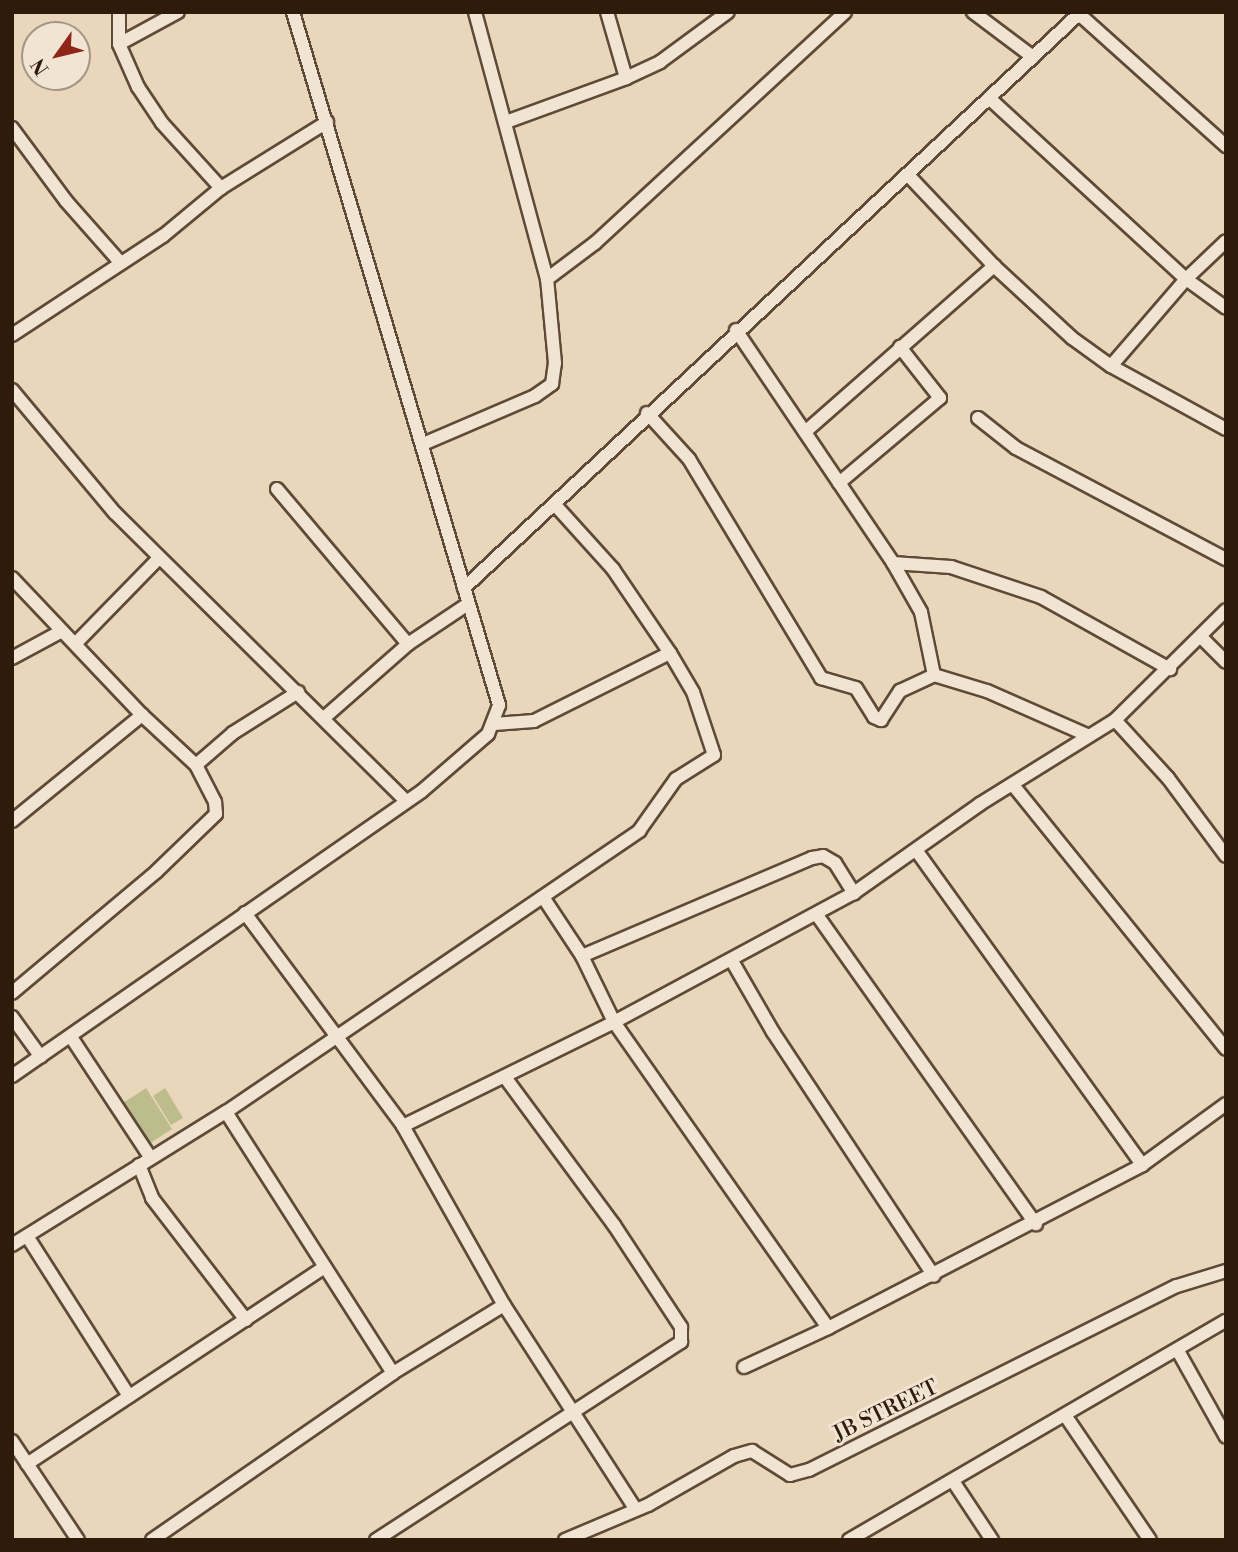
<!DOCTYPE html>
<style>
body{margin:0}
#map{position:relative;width:1238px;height:1552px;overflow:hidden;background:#ead6bb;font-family:"Libre Bodoni",serif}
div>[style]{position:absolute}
.green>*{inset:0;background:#bcbc8c}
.roads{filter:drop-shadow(2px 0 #5e4a36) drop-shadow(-2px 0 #5e4a36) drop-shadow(0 2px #5e4a36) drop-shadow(0 -2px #5e4a36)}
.minor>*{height:12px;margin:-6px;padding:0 6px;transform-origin:6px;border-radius:6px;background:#f1e4d3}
span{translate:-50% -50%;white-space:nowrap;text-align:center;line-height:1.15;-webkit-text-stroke:6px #f1e4d3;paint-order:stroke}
.street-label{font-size:21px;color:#2f1b0a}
.frame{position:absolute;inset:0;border:14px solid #2f1b0a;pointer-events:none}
.north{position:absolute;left:21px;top:21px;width:70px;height:70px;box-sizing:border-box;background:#f1e4d3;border:2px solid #a39483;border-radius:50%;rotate:236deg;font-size:19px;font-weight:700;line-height:28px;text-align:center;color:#2f1b0a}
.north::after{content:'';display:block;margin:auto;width:24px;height:32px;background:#8f2418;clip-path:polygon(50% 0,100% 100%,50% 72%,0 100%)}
</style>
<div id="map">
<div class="green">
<i style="clip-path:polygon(146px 1088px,172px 1129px,149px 1144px,123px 1103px)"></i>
<i style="clip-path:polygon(165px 1088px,183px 1118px,171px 1125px,153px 1096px)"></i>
</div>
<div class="roads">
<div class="minor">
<i style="left:119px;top:12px;width:32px;rotate:90deg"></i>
<i style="left:119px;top:44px;width:47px;rotate:66.2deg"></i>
<i style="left:138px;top:87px;width:43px;rotate:56.3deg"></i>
<i style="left:162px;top:123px;width:88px;rotate:47.8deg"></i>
<i style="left:607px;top:12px;width:69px;rotate:73.9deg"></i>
<i style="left:973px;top:12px;width:75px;rotate:36.9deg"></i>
<i style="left:1079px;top:14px;width:198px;rotate:41.9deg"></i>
<i style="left:119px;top:44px;width:67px;rotate:-28.5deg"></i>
<i style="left:989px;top:98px;width:268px;rotate:42.6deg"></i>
<i style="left:1186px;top:279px;width:49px;rotate:35.9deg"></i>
<i style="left:506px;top:122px;width:128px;rotate:-20.1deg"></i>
<i style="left:626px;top:78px;width:38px;rotate:-25deg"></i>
<i style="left:660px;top:62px;width:84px;rotate:-36.3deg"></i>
<i style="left:12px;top:128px;width:91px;rotate:53.5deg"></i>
<i style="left:66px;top:201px;width:81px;rotate:48.5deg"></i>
<i style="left:908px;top:175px;width:125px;rotate:46.6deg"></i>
<i style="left:994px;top:266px;width:106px;rotate:42.7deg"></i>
<i style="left:1072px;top:338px;width:48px;rotate:35.7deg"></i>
<i style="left:1111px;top:366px;width:131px;rotate:28.7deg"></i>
<i style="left:547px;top:279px;width:60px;rotate:-36.9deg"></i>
<i style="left:595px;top:243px;width:340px;rotate:-42.7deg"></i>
<i style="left:736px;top:330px;width:281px;rotate:56deg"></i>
<i style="left:893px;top:563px;width:58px;rotate:3.9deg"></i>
<i style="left:951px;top:567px;width:95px;rotate:18.4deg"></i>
<i style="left:1041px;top:597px;width:148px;rotate:29.2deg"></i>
<i style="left:12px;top:335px;width:181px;rotate:-33.3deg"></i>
<i style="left:163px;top:236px;width:75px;rotate:-39.6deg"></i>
<i style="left:221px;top:188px;width:125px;rotate:-31.9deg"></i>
<i style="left:1111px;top:366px;width:115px;rotate:-49.2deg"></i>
<i style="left:1186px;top:279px;width:55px;rotate:-43.5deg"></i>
<i style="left:12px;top:390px;width:160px;rotate:50.1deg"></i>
<i style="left:115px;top:513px;width:409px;rotate:44.7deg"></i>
<i style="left:647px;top:413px;width:62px;rotate:47.6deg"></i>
<i style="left:689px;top:459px;width:256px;rotate:58.9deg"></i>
<i style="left:821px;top:678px;width:36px;rotate:16deg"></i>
<i style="left:856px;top:688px;width:34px;rotate:58deg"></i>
<i style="left:874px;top:717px;width:8px;rotate:23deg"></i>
<i style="left:881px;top:720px;width:35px;rotate:-57deg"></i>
<i style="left:900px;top:691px;width:38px;rotate:-25deg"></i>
<i style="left:934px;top:675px;width:64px;rotate:-101.7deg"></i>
<i style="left:921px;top:612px;width:56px;rotate:-119.7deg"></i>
<i style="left:978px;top:418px;width:48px;rotate:38.3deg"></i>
<i style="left:1016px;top:448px;width:238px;rotate:27.9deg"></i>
<i style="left:805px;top:432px;width:252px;rotate:-41.3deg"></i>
<i style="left:423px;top:444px;width:122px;rotate:-23.2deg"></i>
<i style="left:535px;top:396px;width:21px;rotate:-35deg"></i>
<i style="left:552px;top:384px;width:21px;rotate:-82deg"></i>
<i style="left:555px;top:363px;width:84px;rotate:-95.4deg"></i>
<i style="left:547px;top:279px;width:277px;rotate:-105.1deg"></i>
<i style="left:839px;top:483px;width:132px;rotate:-40.1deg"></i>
<i style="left:940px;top:398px;width:65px;rotate:-128.1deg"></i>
<i style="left:277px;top:489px;width:203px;rotate:49.8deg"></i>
<i style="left:408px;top:644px;width:72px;rotate:-33.7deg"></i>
<i style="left:12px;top:578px;width:189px;rotate:46.5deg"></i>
<i style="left:142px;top:715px;width:74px;rotate:42.8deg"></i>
<i style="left:196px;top:765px;width:42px;rotate:62.8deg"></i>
<i style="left:215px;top:802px;width:12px;rotate:85deg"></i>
<i style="left:216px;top:814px;width:83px;rotate:136deg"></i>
<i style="left:156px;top:872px;width:188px;rotate:140deg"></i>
<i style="left:464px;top:588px;width:844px;rotate:-43.03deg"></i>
<i style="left:1201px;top:637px;width:35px;rotate:45deg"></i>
<i style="left:76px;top:643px;width:119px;rotate:-45.7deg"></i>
<i style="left:12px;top:658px;width:57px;rotate:-28.4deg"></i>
<i style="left:934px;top:675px;width:55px;rotate:16.8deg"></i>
<i style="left:987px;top:691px;width:111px;rotate:23.8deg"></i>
<i style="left:325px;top:717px;width:111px;rotate:-41.3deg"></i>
<i style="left:1115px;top:720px;width:79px;rotate:47.6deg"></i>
<i style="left:1168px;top:778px;width:97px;rotate:53.4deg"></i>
<i style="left:494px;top:724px;width:40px;rotate:-4.3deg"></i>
<i style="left:534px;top:721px;width:152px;rotate:-26.6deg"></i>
<i style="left:196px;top:765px;width:49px;rotate:-40.9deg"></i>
<i style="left:233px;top:733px;width:77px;rotate:-32.2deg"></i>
<i style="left:1013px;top:785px;width:339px;rotate:51.1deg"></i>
<i style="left:12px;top:821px;width:168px;rotate:-39.2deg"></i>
<i style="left:916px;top:850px;width:388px;rotate:54.3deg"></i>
<i style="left:543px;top:897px;width:71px;rotate:56.5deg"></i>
<i style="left:582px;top:956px;width:73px;rotate:64.1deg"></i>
<i style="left:614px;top:1022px;width:373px;rotate:55deg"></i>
<i style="left:828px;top:1328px;width:354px;rotate:-27.4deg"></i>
<i style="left:1142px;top:1165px;width:104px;rotate:-36deg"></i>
<i style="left:245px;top:913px;width:265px;rotate:53.4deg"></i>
<i style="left:403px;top:1126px;width:206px;rotate:60.6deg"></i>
<i style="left:504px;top:1305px;width:242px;rotate:57.2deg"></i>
<i style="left:817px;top:915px;width:379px;rotate:54.7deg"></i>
<i style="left:582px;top:956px;width:250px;rotate:-23.1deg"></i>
<i style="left:812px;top:858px;width:11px;rotate:-10deg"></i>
<i style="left:823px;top:856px;width:14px;rotate:30deg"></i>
<i style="left:835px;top:863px;width:36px;rotate:58deg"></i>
<i style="left:732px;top:961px;width:82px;rotate:60deg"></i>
<i style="left:773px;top:1032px;width:292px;rotate:56.6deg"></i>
<i style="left:12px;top:1017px;width:49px;rotate:54.1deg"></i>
<i style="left:71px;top:1037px;width:144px;rotate:56.6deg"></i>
<i style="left:12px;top:1076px;width:499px;rotate:-34.8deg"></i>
<i style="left:422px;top:791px;width:87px;rotate:-40.8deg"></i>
<i style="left:488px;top:734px;width:31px;rotate:-69deg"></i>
<i style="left:499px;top:705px;width:723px;rotate:-106.56deg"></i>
<i style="left:226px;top:1112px;width:310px;rotate:57.4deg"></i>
<i style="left:403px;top:1126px;width:235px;rotate:-26.2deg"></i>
<i style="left:614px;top:1022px;width:272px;rotate:-28.3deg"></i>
<i style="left:854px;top:893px;width:154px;rotate:-35.2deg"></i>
<i style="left:980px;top:804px;width:159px;rotate:-31.9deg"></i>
<i style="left:1115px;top:720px;width:156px;rotate:-44.7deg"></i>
<i style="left:139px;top:1165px;width:35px;rotate:68deg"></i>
<i style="left:152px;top:1198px;width:154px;rotate:52.4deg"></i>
<i style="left:27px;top:1236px;width:190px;rotate:57.5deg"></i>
<i style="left:12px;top:1245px;width:252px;rotate:-31.9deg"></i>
<i style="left:226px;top:1112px;width:500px;rotate:-34.2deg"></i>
<i style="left:639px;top:831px;width:64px;rotate:-54.6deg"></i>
<i style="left:676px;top:779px;width:45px;rotate:-32.3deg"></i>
<i style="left:714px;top:755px;width:66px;rotate:-108.4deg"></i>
<i style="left:693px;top:692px;width:45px;rotate:-120.5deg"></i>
<i style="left:670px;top:653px;width:102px;rotate:-124.2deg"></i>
<i style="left:613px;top:569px;width:85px;rotate:-132.1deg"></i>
<i style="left:1178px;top:1351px;width:98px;rotate:60.8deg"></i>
<i style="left:744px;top:1367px;width:93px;rotate:-24.9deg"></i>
<i style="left:1065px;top:1415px;width:151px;rotate:55.8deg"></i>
<i style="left:12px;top:1441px;width:119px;rotate:56.3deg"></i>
<i style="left:27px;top:1464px;width:357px;rotate:-33.5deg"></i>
<i style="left:953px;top:1481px;width:71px;rotate:56.5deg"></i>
<i style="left:152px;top:1540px;width:293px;rotate:-34.7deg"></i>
<i style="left:393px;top:1373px;width:130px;rotate:-31.5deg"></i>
<i style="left:376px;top:1540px;width:364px;rotate:-33deg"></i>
<i style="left:681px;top:1342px;width:15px;rotate:-90deg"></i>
<i style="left:681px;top:1327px;width:122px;rotate:-123.3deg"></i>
<i style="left:614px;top:1225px;width:184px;rotate:-126.4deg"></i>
<i style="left:565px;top:1540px;width:90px;rotate:-22.9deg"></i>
<i style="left:648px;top:1505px;width:99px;rotate:-29.7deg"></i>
<i style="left:734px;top:1456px;width:19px;rotate:-16deg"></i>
<i style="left:752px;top:1451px;width:45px;rotate:32.3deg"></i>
<i style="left:790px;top:1475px;width:20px;rotate:-15deg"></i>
<i style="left:809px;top:1470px;width:411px;rotate:-26.6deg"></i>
<i style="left:1177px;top:1286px;width:51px;rotate:-17deg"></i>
<i style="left:849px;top:1540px;width:436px;rotate:-30.2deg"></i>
</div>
</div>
<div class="street-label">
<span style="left:886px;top:1411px;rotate:-26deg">JB STREET</span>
</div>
<div class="frame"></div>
<div class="north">N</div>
</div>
